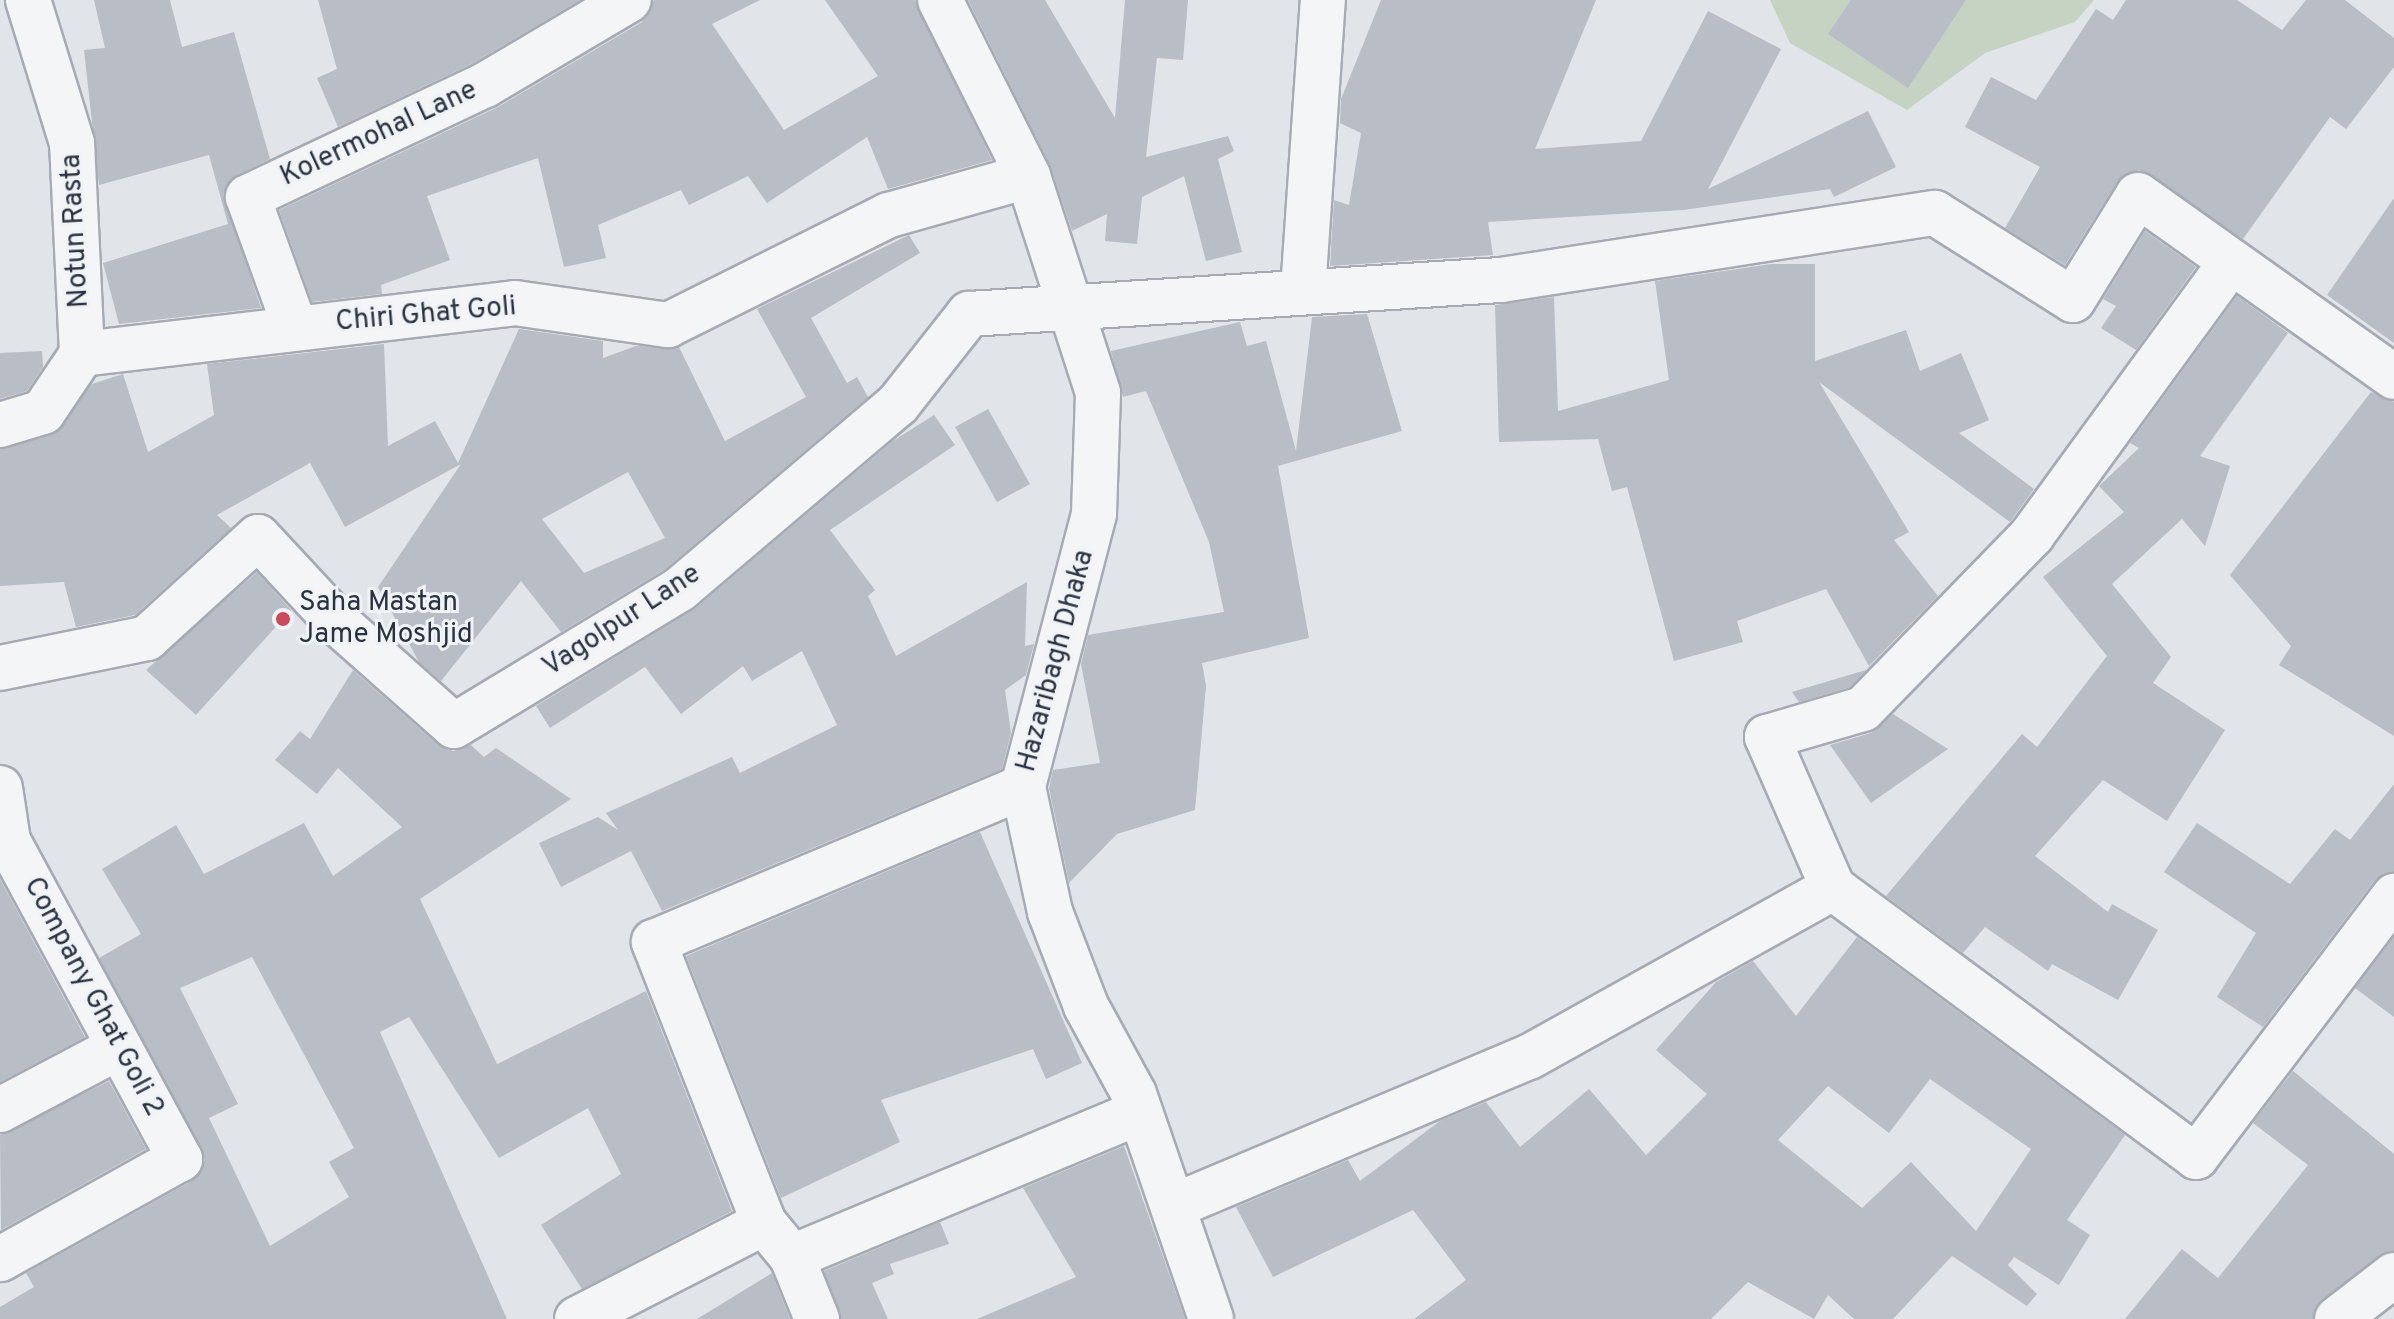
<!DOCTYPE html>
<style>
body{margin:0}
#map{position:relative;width:2394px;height:1319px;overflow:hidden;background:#e1e4e9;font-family:Overpass,sans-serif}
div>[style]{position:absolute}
.green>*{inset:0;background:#c6d3c2}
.building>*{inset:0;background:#b8bdc6}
.roads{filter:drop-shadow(2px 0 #a6abb3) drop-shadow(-2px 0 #a6abb3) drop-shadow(0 2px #a6abb3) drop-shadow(0 -2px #a6abb3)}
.minor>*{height:44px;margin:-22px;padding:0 22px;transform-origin:22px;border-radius:22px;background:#f3f5f7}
.dots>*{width:22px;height:22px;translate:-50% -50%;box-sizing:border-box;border:4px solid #f0f3f6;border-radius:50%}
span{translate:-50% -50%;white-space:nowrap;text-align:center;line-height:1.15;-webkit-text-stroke:6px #f0f3f6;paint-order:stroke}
.street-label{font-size:28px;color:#2a3240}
.poi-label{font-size:28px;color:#2a3240}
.left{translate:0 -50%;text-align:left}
</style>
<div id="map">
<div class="green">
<i style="clip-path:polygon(1770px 0,2094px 0,2075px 22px,1985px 53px,1907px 110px,1790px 43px)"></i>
</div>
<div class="building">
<i style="clip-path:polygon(94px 0,170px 0,182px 47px,234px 32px,270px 159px,237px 175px,223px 194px,261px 308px,119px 324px,103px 263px,228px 224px,209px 155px,99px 185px,84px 50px,105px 48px)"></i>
<i style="clip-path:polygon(318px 0,580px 0,473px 63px,338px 127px,317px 78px,337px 69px)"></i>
<i style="clip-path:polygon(654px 0,760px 0,712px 24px,784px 130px,878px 76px,825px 0,915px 0,992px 160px,888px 189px,867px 137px,767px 203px,748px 176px,689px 205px,681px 190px,598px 225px,606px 258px,564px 267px,538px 158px,427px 196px,450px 260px,381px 285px,382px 294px,312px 302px,279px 210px,498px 107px,642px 22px)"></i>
<i style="clip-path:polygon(968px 0,1045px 0,1115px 118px,1125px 0,1188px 0,1183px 60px,1157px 58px,1146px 157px,1228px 136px,1234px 151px,1218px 159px,1242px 252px,1206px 261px,1184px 176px,1142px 197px,1137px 244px,1105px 241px,1107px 214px,1072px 231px,1050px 165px)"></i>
<i style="clip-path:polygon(1381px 0,1596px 0,1535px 149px,1641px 141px,1708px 11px,1781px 49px,1708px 189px,1868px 111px,1896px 167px,1834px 197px,1830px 189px,1683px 210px,1488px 222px,1493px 255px,1330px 266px,1334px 200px,1349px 205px,1361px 133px,1340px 123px,1341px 99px)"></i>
<i style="clip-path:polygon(1851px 0,1966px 0,1908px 88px,1828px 34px)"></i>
<i style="clip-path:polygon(2126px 0,2237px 0,2282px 30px,2306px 0,2345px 0,2394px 38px,2394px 67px,2346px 129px,2330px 117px,2243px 239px,2139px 170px,2117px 182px,2065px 265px,2005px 228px,2040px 167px,1965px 127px,1991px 77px,2036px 100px,2096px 9px,2113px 20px)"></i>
<i style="clip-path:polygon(2394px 198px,2394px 343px,2327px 295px)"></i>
<i style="clip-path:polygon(2145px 231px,2196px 267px,2136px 350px,2101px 328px,2116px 306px,2103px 299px)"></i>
<i style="clip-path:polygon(evenodd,909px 235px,920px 253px,811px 318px,847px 383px,857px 377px,868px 397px,665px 569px,561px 632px,521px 581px,441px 681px,419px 662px,378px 587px,461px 464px,345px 527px,310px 463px,217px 515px,231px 528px,135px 615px,76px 627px,64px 582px,0 586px,0 449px,51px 435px,92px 384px,123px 374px,148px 452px,214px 415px,207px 364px,384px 344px,388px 446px,435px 421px,458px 463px,519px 329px,603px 341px,603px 358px,636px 346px,679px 347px,725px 441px,806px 397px,757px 309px,909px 235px,628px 472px,665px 538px,584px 573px,542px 519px,628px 472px)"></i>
<i style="clip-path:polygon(1771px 264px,1815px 264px,1815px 361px,1906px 330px,1920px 371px,1961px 353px,1989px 420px,1959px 433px,2034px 489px,2010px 522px,1819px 382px,1909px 532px,1894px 540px,1938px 596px,1869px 666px,1826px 589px,1737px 621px,1743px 642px,1674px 661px,1627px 487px,1612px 491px,1598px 439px,1499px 442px,1495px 305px,1554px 297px,1558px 411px,1669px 380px,1655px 281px)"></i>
<i style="clip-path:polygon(2237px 296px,2288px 333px,2200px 456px,2230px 466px,2205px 546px,2182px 519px,2112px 584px,2171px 657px,2153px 683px,2225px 730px,2167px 821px,2103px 780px,2035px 856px,2108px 912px,2112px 904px,2158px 930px,2118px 1000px,2052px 964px,2048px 971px,1985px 927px,1963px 953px,1886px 896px,2022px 734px,2037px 747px,2107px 656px,2043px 577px,2124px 512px,2099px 486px,2139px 448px,2130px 443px)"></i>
<i style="clip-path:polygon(1367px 314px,1402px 431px,1278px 466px,1309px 638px,1202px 663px,1206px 686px,1195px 810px,1117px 834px,1069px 883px,1049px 788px,1053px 770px,1100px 763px,1081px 664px,1088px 635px,1224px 612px,1209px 542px,1146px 391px,1123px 397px,1111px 351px,1240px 322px,1247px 346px,1266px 341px,1296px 451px,1312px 317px)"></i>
<i style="clip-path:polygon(42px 351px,43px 367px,27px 391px,0 399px,0 353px)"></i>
<i style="clip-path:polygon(2371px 392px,2394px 402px,2394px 736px,2279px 665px,2291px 646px,2230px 575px)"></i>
<i style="clip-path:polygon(988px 409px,1030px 484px,997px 502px,955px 427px)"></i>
<i style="clip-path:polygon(934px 415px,955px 445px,830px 530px,875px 590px,868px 596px,896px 656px,1027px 582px,1025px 646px,1034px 644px,1026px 675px,1005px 690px,1011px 733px,1002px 769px,662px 911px,631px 851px,561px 887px,539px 843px,598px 817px,618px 830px,606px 813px,732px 757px,740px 773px,837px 725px,802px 651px,752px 681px,743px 666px,681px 714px,645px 667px,550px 728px,536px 706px,696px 608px,893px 441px)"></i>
<i style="clip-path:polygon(257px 572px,291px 610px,196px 715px,146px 670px)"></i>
<i style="clip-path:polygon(evenodd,353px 670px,438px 745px,453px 751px,471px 745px,484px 757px,496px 748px,571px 799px,420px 899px,497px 1064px,646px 991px,732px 1211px,582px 1289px,541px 1225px,621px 1174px,588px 1108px,499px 1158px,409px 1017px,380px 1032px,507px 1319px,0 1319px,0 1307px,34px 1287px,26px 1273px,192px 1181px,205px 1160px,99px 958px,141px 934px,102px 869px,176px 825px,204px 874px,304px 823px,333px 876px,402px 827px,338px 768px,317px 794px,275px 760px,300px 731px,310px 739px,353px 670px,252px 957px,354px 1148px,329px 1162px,349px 1197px,270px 1246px,209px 1118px,238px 1104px,180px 988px,252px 957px)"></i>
<i style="clip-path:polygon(1866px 670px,1850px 687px,1799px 702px,1792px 692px)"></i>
<i style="clip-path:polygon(1893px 714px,1948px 749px,1871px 803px,1830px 745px,1871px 733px)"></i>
<i style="clip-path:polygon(2394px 784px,2394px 872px,2374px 881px,2263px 1027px,2217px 997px,2256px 933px,2164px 872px,2197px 823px,2290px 884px,2335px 829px,2350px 840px)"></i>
<i style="clip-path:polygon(980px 832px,1082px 1063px,1046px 1079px,1033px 1049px,881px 1100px,900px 1142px,781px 1198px,686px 956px)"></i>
<i style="clip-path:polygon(0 879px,85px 1037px,0 1082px)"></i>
<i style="clip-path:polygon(evenodd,1857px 937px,2125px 1135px,2067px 1220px,2090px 1235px,2059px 1285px,2014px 1257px,2008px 1265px,2037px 1294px,2027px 1306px,1952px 1256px,1893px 1319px,1854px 1319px,1828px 1295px,1814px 1319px,1748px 1282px,1711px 1319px,1414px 1319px,1466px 1280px,1413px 1210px,1273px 1277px,1236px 1207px,1348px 1160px,1360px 1181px,1440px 1121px,1486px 1102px,1520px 1147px,1589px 1089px,1646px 1155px,1707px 1094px,1656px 1050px,1716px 982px,1753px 961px,1796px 1016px,1857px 937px,1930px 1079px,2031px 1149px,1976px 1231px,1911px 1162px,1862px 1208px,1778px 1140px,1828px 1086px,1889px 1133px,1930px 1079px)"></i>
<i style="clip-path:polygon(2394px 937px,2394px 1017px,2355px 988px)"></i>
<i style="clip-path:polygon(2293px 1071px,2394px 1154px,2394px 1251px,2322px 1299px,2313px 1319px,2125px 1319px,2182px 1249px,2218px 1278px,2308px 1165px,2253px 1123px)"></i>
<i style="clip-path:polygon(109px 1081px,146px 1149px,1px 1230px,0 1135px)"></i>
<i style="clip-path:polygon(1124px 1146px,1185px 1319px,977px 1319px,1076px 1277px,1023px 1188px)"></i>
<i style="clip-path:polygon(940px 1222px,949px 1244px,890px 1264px,894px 1274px,872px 1283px,888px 1319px,841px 1319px,824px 1271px)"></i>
<i style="clip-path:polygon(772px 1273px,790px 1319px,697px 1319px)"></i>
</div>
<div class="roads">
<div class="minor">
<i style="left:940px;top:0;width:197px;rotate:63.4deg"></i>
<i style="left:1028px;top:176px;width:228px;rotate:72.1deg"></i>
<i style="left:1098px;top:393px;width:121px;rotate:91.9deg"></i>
<i style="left:1094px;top:514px;width:282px;rotate:104.6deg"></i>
<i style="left:1023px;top:787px;width:128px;rotate:77.8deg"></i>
<i style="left:1050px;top:912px;width:101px;rotate:69deg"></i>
<i style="left:1086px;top:1006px;width:100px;rotate:61.4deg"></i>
<i style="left:1134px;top:1094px;width:238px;rotate:71.1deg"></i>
<i style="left:1303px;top:291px;width:292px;rotate:-86.1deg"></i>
<i style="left:295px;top:327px;width:138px;rotate:-109.9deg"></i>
<i style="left:248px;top:197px;width:262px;rotate:-25.3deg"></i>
<i style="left:485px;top:85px;width:167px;rotate:-30.6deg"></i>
<i style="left:82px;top:354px;width:436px;rotate:-6.7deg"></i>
<i style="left:515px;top:303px;width:155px;rotate:8.2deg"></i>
<i style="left:668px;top:325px;width:247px;rotate:-26.5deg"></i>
<i style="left:889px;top:215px;width:144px;rotate:-15.7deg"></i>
<i style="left:0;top:425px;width:45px;rotate:-16.8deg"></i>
<i style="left:43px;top:412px;width:70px;rotate:-56.1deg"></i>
<i style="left:82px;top:354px;width:211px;rotate:-92.7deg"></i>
<i style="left:72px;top:143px;width:150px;rotate:-107.1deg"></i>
<i style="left:0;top:668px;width:150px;rotate:-11.5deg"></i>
<i style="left:147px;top:638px;width:150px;rotate:-42.3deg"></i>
<i style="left:258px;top:537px;width:117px;rotate:47.1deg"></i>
<i style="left:338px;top:623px;width:155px;rotate:41.6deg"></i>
<i style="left:454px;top:726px;width:264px;rotate:-31.2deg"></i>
<i style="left:680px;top:589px;width:286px;rotate:-40.3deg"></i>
<i style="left:898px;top:404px;width:115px;rotate:-51.7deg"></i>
<i style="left:969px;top:314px;width:533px;rotate:-3.66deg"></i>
<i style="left:1501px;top:280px;width:439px;rotate:-8.8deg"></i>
<i style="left:1935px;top:213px;width:163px;rotate:32.2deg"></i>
<i style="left:2073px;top:300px;width:123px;rotate:-58.2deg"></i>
<i style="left:2138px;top:195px;width:314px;rotate:35.4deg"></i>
<i style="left:0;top:788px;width:54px;rotate:81.4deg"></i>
<i style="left:8px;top:841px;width:362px;rotate:61.6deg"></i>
<i style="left:180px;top:1159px;width:206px;rotate:150.9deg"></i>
<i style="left:1833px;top:888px;width:452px;rotate:36.5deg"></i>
<i style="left:2196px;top:1157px;width:328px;rotate:-52.8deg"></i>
<i style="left:0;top:1110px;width:135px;rotate:-27.9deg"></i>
<i style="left:1174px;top:1206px;width:385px;rotate:-22.8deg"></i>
<i style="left:1529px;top:1057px;width:348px;rotate:-29.1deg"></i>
<i style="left:1833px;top:888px;width:165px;rotate:-113.6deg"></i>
<i style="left:1767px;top:737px;width:100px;rotate:-16.3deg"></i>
<i style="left:1863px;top:709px;width:243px;rotate:-45.8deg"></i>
<i style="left:2032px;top:535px;width:338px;rotate:-53.9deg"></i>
<i style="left:792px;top:1257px;width:375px;rotate:-22.6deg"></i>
<i style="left:577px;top:1319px;width:210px;rotate:-27.2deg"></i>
<i style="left:817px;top:1319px;width:67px;rotate:-112deg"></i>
<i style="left:792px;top:1257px;width:44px;rotate:-129.5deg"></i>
<i style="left:764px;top:1223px;width:302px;rotate:-111.4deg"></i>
<i style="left:654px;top:942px;width:400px;rotate:-22.8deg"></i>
<i style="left:2337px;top:1319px;width:72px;rotate:-37.7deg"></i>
</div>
</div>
<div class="dots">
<i style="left:283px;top:619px;background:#c94a5c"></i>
</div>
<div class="street-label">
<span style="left:379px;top:134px;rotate:-25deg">Kolermohal Lane</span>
<span style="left:76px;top:231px;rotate:-93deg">Notun Rasta</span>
<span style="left:426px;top:315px;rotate:-5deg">Chiri Ghat Goli</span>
<span style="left:622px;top:621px;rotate:-33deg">Vagolpur Lane</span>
<span style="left:1056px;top:661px;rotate:-75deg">Hazaribagh Dhaka</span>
<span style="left:93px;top:997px;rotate:62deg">Company Ghat Goli 2</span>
</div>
<div class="poi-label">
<span class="left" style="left:299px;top:619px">Saha Mastan<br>Jame Moshjid</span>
</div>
</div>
